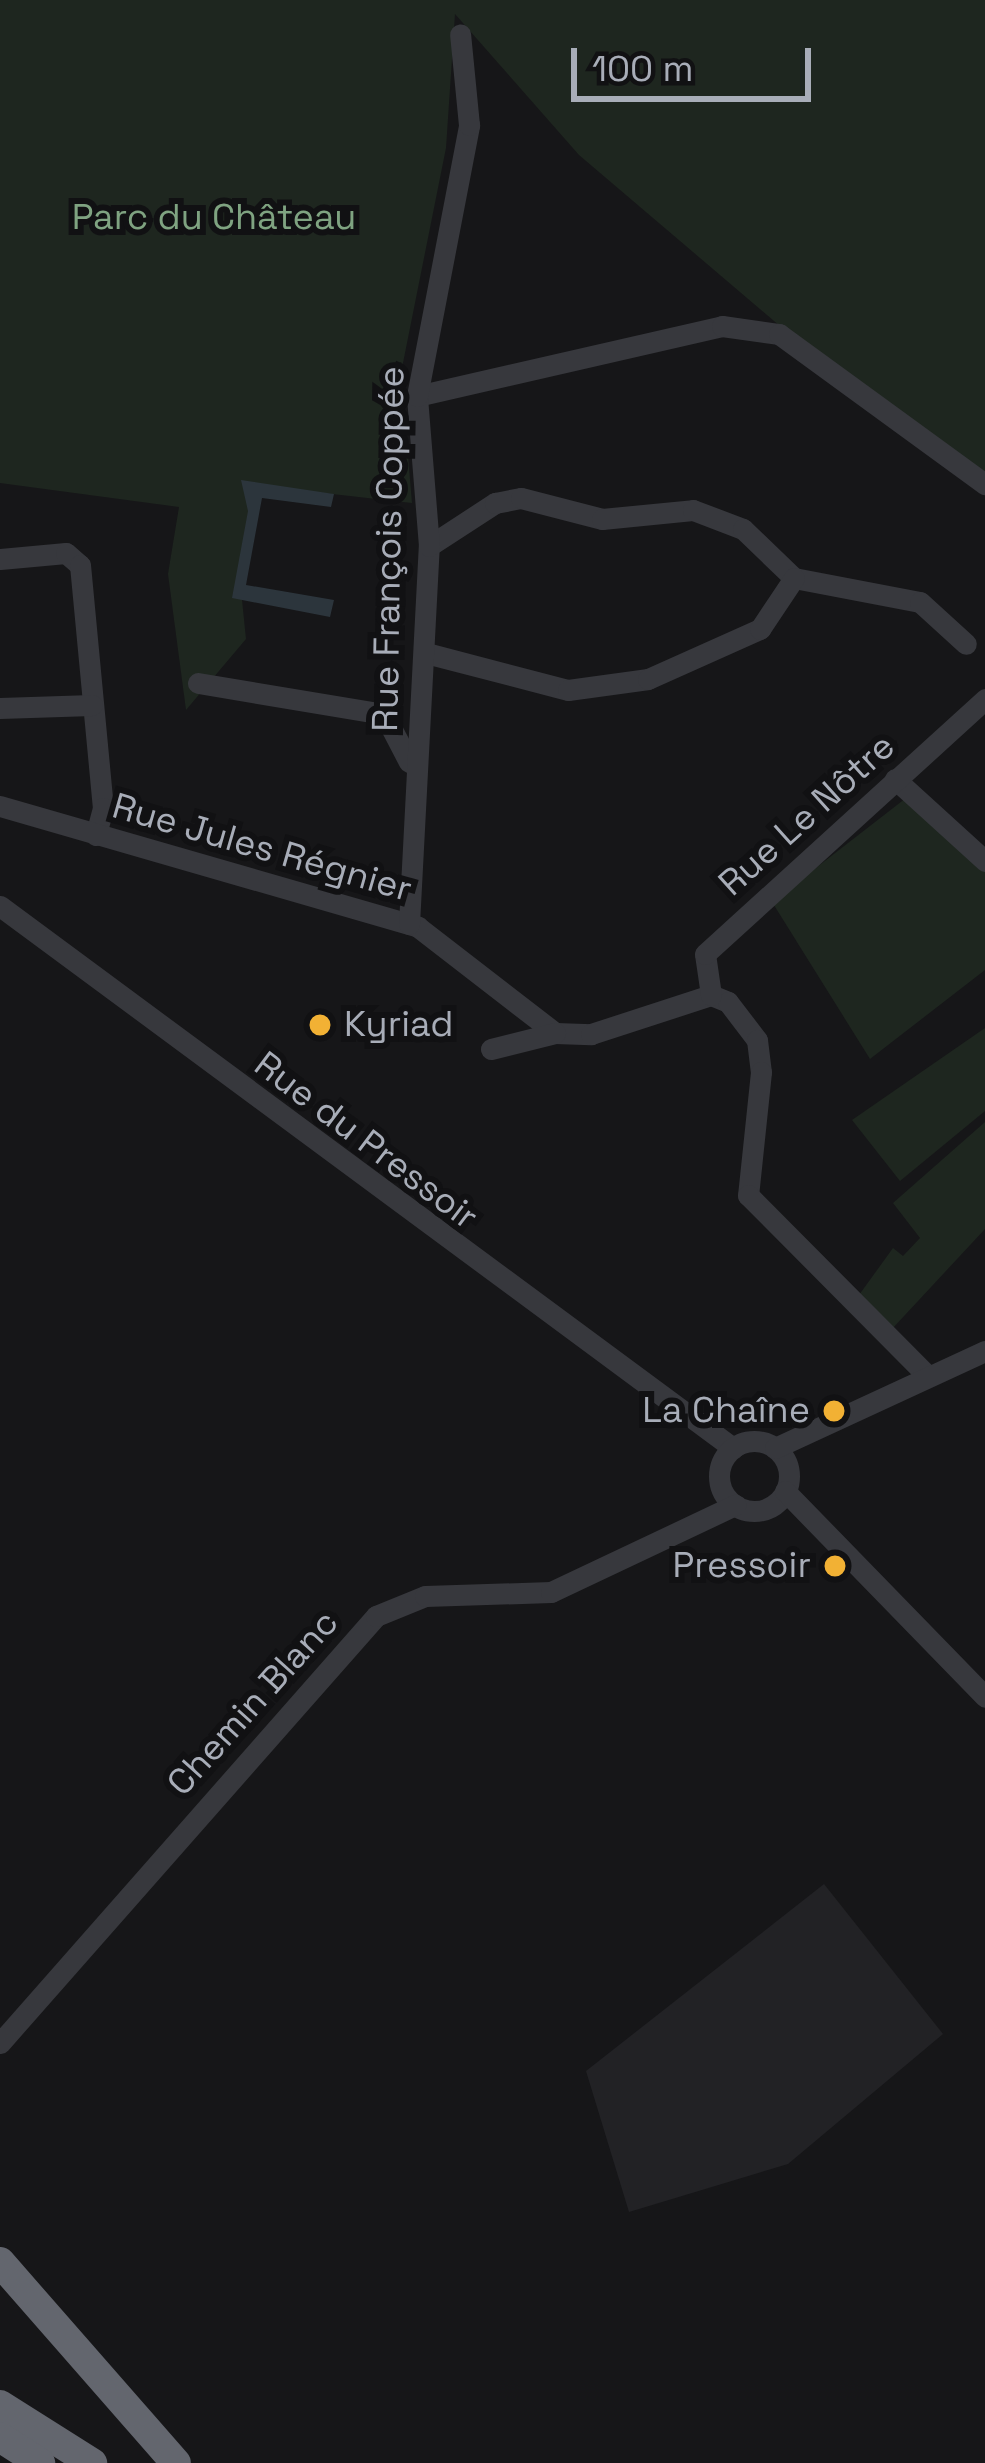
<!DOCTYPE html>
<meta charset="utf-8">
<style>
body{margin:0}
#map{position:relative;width:985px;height:2463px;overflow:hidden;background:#161618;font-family:"Space Grotesk",sans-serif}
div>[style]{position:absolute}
.built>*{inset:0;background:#222225}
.green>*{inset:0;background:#1e261f}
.water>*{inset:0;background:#2c353c}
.minor>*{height:21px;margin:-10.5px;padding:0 10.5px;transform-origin:10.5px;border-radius:10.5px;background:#37383d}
.minor>.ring{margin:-10.5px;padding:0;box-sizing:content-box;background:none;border:21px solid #37383d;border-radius:50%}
.highway>*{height:30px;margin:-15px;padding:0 15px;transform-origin:15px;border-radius:15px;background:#63666e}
.dots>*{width:33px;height:33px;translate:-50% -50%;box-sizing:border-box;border:6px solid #111113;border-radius:50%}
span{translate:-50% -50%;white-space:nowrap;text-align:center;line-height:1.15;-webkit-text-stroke:12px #111113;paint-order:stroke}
.park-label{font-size:36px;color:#7fa381}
.street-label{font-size:36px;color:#a8adb8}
.poi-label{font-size:36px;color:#a8adb8}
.left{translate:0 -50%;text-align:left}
.right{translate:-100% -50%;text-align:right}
.scale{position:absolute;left:571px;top:48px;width:240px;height:54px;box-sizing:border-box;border:6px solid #a8adb8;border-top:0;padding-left:15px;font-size:36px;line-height:42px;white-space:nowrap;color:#a8adb8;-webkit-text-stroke:9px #111113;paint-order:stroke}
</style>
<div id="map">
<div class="built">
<i style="clip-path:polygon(824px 1884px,943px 2034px,788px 2164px,629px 2212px,586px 2071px)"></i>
</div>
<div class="green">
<i style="clip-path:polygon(0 0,985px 0,985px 476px,794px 338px,579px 155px,455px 14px,446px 148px,401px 373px,412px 503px,261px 486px,241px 590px,246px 639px,186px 710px,168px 574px,179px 507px,0 483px)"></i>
<i style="clip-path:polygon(906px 798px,985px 869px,985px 970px,870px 1059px,772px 902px)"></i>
<i style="clip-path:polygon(985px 1028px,985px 1111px,900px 1181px,852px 1120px)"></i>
<i style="clip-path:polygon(985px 1122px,985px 1229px,892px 1329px,859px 1295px,893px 1248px,903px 1256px,920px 1238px,893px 1203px)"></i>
</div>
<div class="water">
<i style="clip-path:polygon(241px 480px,334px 494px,331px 507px,262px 498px,246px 585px,334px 600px,330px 617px,232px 598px,248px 511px)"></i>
</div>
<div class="minor">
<i style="left:417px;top:396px;width:313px;rotate:-12.9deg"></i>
<i style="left:722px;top:326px;width:58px;rotate:8deg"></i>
<i style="left:779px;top:334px;width:255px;rotate:36.1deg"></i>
<i style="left:429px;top:546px;width:79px;rotate:-33.1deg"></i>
<i style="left:495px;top:503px;width:26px;rotate:-11deg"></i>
<i style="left:521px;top:498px;width:84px;rotate:14.5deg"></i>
<i style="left:602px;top:519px;width:91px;rotate:-5.6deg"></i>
<i style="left:693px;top:510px;width:53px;rotate:20.8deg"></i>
<i style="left:743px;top:529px;width:71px;rotate:43.9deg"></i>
<i style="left:794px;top:578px;width:128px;rotate:10.8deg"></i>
<i style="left:920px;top:602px;width:62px;rotate:42.4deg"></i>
<i style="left:0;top:559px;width:66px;rotate:-5.2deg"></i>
<i style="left:66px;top:553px;width:18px;rotate:41deg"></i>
<i style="left:80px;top:565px;width:244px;rotate:84.6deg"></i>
<i style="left:103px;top:808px;width:28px;rotate:105deg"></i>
<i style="left:426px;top:653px;width:147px;rotate:14.6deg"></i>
<i style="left:568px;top:690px;width:81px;rotate:-7.8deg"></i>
<i style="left:648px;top:679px;width:123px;rotate:-24.1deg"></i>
<i style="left:760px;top:629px;width:61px;rotate:-56.3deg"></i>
<i style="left:198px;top:683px;width:189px;rotate:9.5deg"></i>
<i style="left:384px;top:714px;width:54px;rotate:62.5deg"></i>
<i style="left:0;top:708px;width:92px;rotate:-1.9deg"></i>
<i style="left:895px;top:779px;width:122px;rotate:42.3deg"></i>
<i style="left:0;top:806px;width:435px;rotate:16.1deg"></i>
<i style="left:418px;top:927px;width:173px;rotate:37.7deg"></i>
<i style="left:555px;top:1033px;width:36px;rotate:2deg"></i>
<i style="left:591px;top:1034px;width:126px;rotate:-18deg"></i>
<i style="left:711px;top:995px;width:18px;rotate:22deg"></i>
<i style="left:728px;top:1002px;width:48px;rotate:52.7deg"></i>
<i style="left:757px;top:1040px;width:32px;rotate:83deg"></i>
<i style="left:761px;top:1072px;width:124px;rotate:96deg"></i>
<i style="left:748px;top:1195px;width:254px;rotate:45.2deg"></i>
<i style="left:0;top:906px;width:912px;rotate:36.48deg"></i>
<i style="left:409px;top:924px;width:379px;rotate:-87deg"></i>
<i style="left:429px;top:546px;width:150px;rotate:-94.6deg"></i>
<i style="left:417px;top:396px;width:276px;rotate:-79.1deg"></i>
<i style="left:469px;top:125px;width:91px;rotate:-95.6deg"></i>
<i style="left:711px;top:995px;width:41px;rotate:-98.3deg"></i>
<i style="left:705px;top:954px;width:379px;rotate:-42.3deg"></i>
<i style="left:491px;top:1049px;width:66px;rotate:-14deg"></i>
<i class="ring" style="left:719px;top:1441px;width:49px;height:49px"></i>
<i style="left:775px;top:1448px;width:231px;rotate:-24.8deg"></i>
<i style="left:785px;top:1491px;width:287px;rotate:45.8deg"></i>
<i style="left:0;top:2043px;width:569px;rotate:-48.63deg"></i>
<i style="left:376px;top:1616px;width:53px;rotate:-22.2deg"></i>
<i style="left:425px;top:1596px;width:126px;rotate:-1.8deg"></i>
<i style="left:551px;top:1592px;width:204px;rotate:-25.3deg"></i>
</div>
<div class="highway">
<i style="left:0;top:2262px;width:267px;rotate:48.8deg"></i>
<i style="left:0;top:2405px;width:109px;rotate:32.2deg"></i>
<i style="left:0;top:2437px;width:48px;rotate:33deg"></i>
</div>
<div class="dots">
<i style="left:320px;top:1025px;background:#f2b134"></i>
<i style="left:834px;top:1411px;background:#f2b134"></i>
<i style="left:835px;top:1566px;background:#f2b134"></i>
</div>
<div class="park-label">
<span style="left:214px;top:218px">Parc du Château</span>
</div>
<div class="street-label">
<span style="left:389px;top:549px;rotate:-89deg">Rue François Coppée</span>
<span style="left:807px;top:815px;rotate:-42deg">Rue Le Nôtre</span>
<span style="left:262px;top:848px;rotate:16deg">Rue Jules Régnier</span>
<span style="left:366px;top:1141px;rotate:37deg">Rue du Pressoir</span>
<span style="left:253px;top:1703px;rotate:-48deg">Chemin Blanc</span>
</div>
<div class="poi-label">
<span class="left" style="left:344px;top:1025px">Kyriad</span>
<span class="right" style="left:810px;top:1411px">La Chaîne</span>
<span class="right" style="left:811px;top:1566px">Pressoir</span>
</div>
<div class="scale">100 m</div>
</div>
